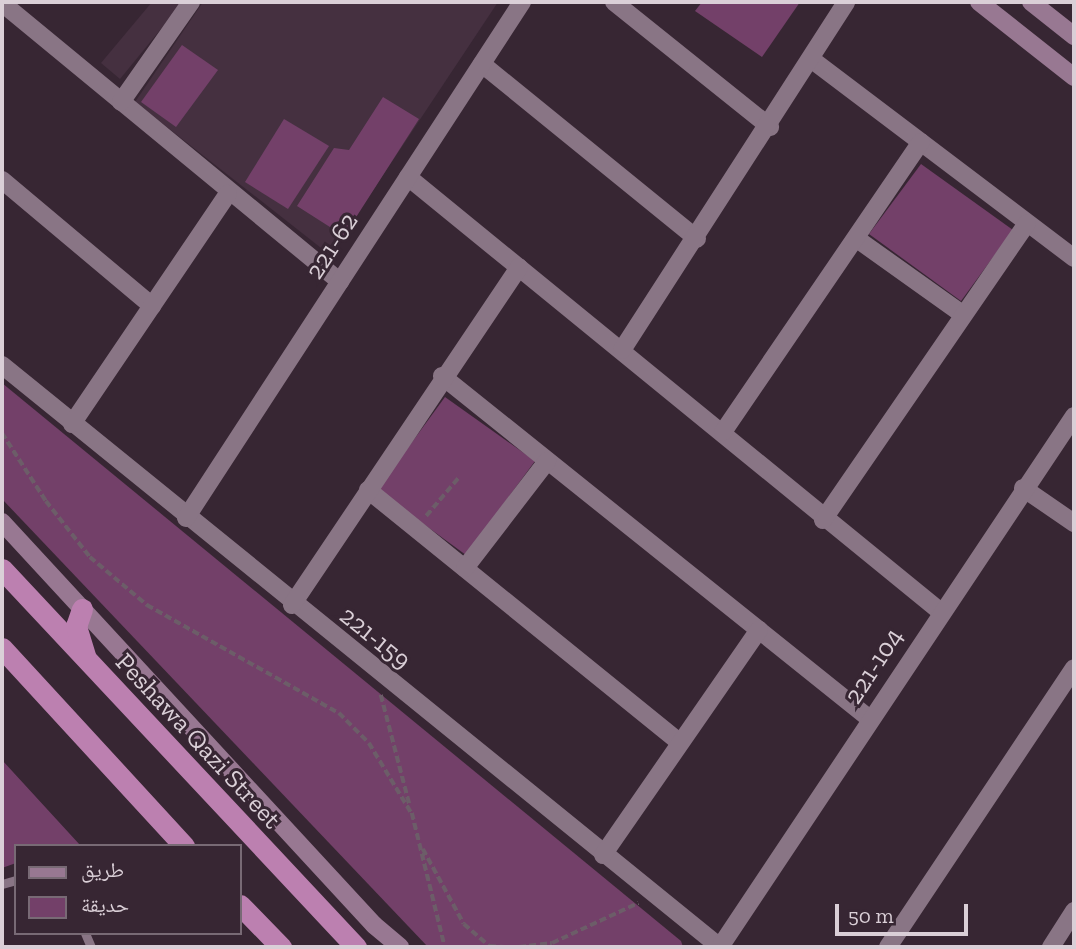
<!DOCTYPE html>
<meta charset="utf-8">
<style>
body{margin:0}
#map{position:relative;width:1076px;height:949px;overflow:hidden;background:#372633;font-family:"Zilla Slab","Noto Naskh Arabic",serif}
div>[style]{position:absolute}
.built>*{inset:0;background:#453040}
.green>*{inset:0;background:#734069}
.path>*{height:3.5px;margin-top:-1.75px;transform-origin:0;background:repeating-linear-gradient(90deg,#6c5d68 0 7px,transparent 0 10.5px)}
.lane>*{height:9px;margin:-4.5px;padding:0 4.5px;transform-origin:4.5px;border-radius:4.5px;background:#897585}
.street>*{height:18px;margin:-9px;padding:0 9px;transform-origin:9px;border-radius:9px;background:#897585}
.secondary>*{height:18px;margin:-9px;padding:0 9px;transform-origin:9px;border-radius:9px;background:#987892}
.highway>*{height:21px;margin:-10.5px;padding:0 10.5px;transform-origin:10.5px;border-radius:10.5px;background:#bc80b0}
span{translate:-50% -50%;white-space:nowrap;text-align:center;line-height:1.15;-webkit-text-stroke:6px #372633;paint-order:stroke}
.street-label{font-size:26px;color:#dacfd7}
.frame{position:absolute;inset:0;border:4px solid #dacfd7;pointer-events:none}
.legend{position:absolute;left:14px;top:844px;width:228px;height:91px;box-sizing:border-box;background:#372633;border:2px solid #786a75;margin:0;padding:9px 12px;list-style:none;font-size:21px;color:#dacfd7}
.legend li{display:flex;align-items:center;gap:14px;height:35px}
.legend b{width:35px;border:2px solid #786a75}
.scale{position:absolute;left:835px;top:904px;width:133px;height:32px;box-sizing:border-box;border:4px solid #dacfd7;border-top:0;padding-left:9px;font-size:21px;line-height:24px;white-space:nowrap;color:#dacfd7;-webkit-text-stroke:5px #372633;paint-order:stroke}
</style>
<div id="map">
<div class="built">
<i style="clip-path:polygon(152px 2px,183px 2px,120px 79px,101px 63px)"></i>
<i style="clip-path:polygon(203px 2px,498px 2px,330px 255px,135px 102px)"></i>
</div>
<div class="green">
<i style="clip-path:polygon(702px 2px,800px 2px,762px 57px,695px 11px)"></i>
<i style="clip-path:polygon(182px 45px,218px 70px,176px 127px,141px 102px)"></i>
<i style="clip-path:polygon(383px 97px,419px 119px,344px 236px,297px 206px,334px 148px,349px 150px)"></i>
<i style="clip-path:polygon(284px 119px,329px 146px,288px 209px,245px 182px)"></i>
<i style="clip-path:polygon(921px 164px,1013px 230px,961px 301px,869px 234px)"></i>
<i style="clip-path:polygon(2px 383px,681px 941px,683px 947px,428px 947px,2px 499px)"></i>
<i style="clip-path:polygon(445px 397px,535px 461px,466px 555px,377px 490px)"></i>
<i style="clip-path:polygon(2px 760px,80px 845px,16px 846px,16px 863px,2px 868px)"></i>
</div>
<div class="path">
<i style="left:2px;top:433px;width:81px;rotate:57.1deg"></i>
<i style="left:46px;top:501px;width:71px;rotate:51.8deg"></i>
<i style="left:90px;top:557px;width:75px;rotate:40.1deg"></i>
<i style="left:147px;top:605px;width:220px;rotate:29.4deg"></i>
<i style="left:339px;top:713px;width:42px;rotate:45deg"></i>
<i style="left:369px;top:743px;width:83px;rotate:58.8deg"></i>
<i style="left:426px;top:516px;width:52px;rotate:-49.6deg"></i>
<i style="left:381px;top:695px;width:115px;rotate:75.4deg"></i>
<i style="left:412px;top:813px;width:138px;rotate:76.2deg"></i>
<i style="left:423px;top:849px;width:85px;rotate:61.3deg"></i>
<i style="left:464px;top:924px;width:33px;rotate:41deg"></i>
<i style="left:489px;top:946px;width:16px;rotate:4deg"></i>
<i style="left:519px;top:947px;width:33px;rotate:-7deg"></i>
<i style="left:552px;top:943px;width:95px;rotate:-24.9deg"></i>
</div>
<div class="lane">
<i style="left:2px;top:884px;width:15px;rotate:-16deg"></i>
<i style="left:85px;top:933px;width:15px;rotate:67deg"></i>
</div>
<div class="street">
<i style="left:614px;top:2px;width:200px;rotate:38.7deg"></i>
<i style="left:2px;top:3px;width:438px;rotate:39.5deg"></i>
<i style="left:811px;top:59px;width:330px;rotate:37.1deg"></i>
<i style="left:482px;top:64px;width:277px;rotate:39.1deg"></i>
<i style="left:121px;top:102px;width:122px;rotate:-55deg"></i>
<i style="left:408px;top:177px;width:688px;rotate:39.22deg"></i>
<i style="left:2px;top:180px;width:196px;rotate:40deg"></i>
<i style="left:857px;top:239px;width:129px;rotate:35.5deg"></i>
<i style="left:622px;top:350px;width:414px;rotate:-57.2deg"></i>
<i style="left:2px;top:365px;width:924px;rotate:39.03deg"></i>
<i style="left:442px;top:376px;width:548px;rotate:38.71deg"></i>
<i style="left:72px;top:424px;width:278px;rotate:-55.9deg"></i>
<i style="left:723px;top:432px;width:351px;rotate:-55.7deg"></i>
<i style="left:1023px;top:488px;width:62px;rotate:34.5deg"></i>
<i style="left:368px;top:490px;width:400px;rotate:39deg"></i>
<i style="left:186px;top:518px;width:616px;rotate:-56.93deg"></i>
<i style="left:823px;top:520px;width:360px;rotate:-55.5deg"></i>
<i style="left:465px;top:568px;width:135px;rotate:-52.5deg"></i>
<i style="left:292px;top:605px;width:407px;rotate:-56.1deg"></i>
<i style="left:603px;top:855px;width:274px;rotate:-55.3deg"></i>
<i style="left:720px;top:947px;width:638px;rotate:-56.31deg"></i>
<i style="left:888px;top:947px;width:335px;rotate:-56.3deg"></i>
<i style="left:1051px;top:947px;width:43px;rotate:-57.4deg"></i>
</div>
<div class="secondary">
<i style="left:979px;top:2px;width:121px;rotate:38.3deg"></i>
<i style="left:1031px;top:2px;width:55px;rotate:38.3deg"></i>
<i style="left:2px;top:522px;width:548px;rotate:47.29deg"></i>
<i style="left:374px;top:925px;width:34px;rotate:40deg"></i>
</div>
<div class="highway">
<i style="left:2px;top:569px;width:518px;rotate:46.88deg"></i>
<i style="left:82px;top:609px;width:18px;rotate:109deg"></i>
<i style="left:76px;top:626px;width:31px;rotate:73deg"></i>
<i style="left:2px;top:648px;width:269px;rotate:47.4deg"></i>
<i style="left:240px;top:905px;width:59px;rotate:45.7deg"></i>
</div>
<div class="street-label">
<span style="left:332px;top:246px;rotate:-57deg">221-62</span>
<span style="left:375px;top:638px;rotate:39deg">221-159</span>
<span style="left:874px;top:666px;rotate:-57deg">221-104</span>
<span style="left:198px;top:741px;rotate:47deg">Peshawa Qazi Street</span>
</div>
<div class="frame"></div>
<ul class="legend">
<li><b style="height:9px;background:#987892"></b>طريق</li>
<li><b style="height:19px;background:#734069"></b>حديقة</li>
</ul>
<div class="scale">50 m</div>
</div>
